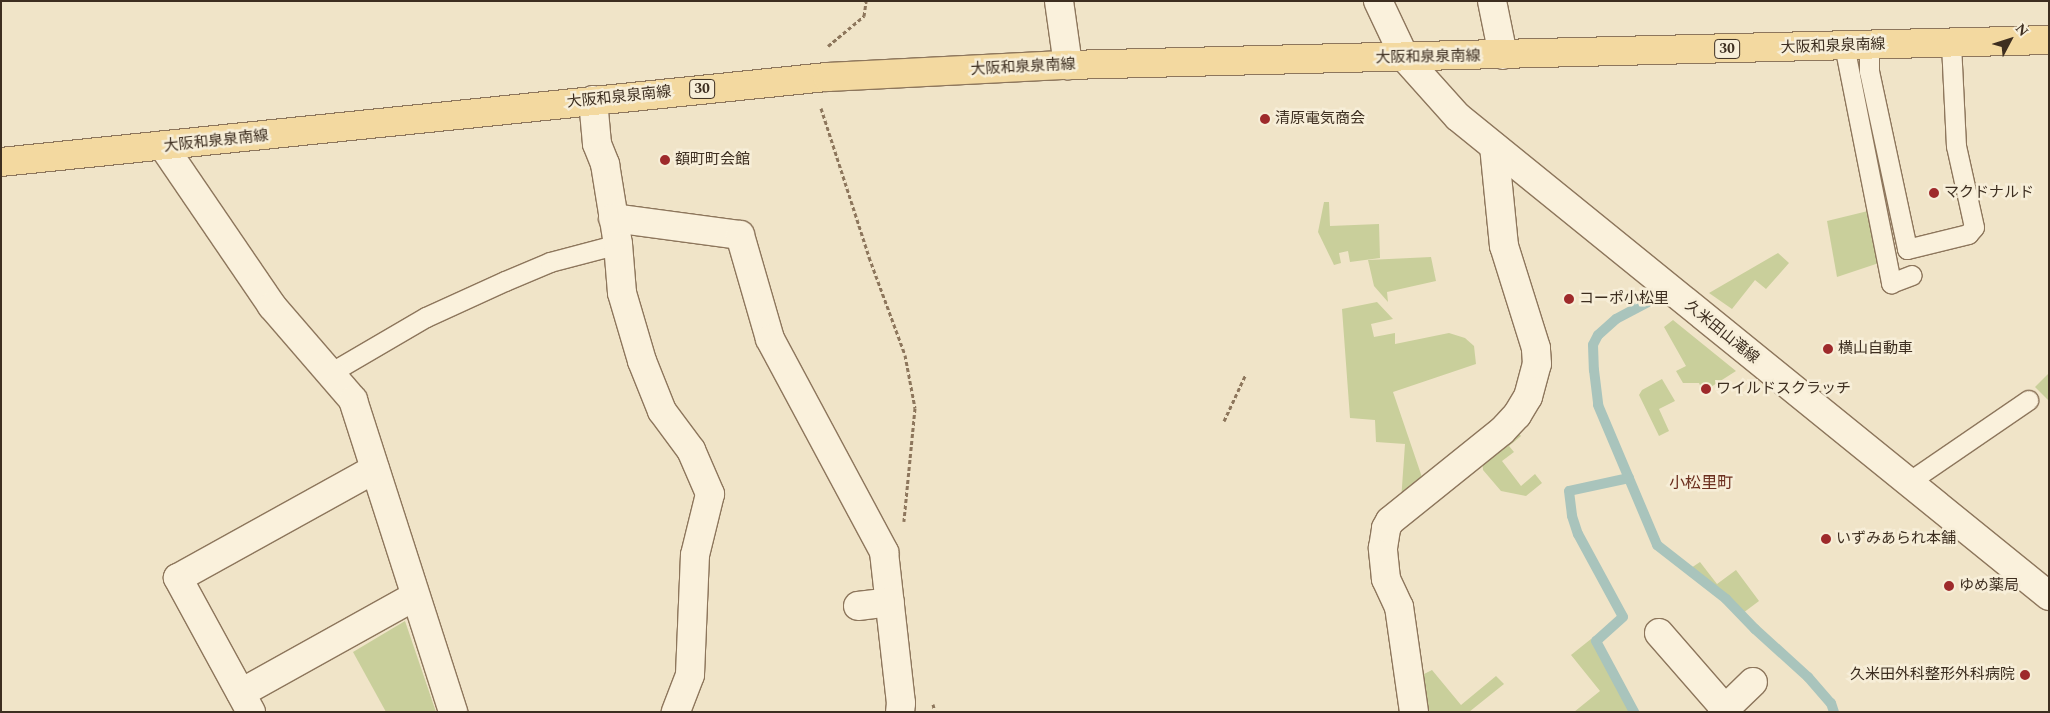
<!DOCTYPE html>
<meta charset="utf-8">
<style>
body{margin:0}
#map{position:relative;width:2050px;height:713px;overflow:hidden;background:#f0e4c8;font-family:Spectral,"Noto Sans JP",serif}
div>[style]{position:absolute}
.green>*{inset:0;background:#c9cf9b}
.stream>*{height:10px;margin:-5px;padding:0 5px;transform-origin:5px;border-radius:5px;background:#a9c4bc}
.path>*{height:3px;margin-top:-1.5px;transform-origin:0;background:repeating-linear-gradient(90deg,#8d765c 0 4px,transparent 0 6.5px)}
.roads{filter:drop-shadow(1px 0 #8d765c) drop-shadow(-1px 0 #8d765c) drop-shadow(0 1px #8d765c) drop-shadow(0 -1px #8d765c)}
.service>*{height:19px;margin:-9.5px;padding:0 9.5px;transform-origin:9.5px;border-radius:9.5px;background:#faf1dc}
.minor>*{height:28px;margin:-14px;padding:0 14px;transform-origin:14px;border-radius:14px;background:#faf1dc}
.tertiary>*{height:28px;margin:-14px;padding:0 14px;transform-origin:14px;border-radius:14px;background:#faf1dc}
.primary>*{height:28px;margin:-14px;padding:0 14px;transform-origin:14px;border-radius:14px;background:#f3d9a0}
.dots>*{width:14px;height:14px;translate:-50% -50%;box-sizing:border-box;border:2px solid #f7eed8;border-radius:50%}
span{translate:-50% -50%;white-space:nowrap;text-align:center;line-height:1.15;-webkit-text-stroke:5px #f7eed8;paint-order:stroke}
.shield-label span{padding:1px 4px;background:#f7eed8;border:1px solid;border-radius:4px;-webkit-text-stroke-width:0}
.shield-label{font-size:14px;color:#3d2e20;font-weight:700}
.street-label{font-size:15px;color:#3d2e20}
.poi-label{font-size:15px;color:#3d2e20}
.left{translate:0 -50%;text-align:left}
.right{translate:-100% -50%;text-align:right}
.neighbourhood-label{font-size:16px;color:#6b2e1e}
.frame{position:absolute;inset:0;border:2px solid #3d2e20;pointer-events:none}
.north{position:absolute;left:1985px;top:15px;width:50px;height:50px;-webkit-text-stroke:4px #f7eed8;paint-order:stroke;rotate:50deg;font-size:14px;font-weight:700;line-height:20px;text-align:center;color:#3d2e20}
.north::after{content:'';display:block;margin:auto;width:18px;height:22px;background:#3d2e20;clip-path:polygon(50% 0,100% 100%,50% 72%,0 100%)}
</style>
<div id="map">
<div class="green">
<i style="clip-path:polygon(1324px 202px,1329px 202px,1330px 226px,1379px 224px,1380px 258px,1350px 262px,1348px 251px,1339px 253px,1341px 263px,1334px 265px,1318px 232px)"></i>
<i style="clip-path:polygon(1868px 211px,1879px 263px,1837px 277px,1827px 221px)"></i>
<i style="clip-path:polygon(1778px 253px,1789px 263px,1766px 289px,1755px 280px,1732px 309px,1709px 293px)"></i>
<i style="clip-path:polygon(1431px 257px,1436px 281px,1387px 292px,1388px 302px,1374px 286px,1368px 260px)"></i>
<i style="clip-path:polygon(1377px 302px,1393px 319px,1371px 324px,1374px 337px,1395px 333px,1395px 344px,1449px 333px,1465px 338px,1474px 346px,1476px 364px,1393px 392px,1424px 483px,1401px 501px,1405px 444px,1376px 442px,1375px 420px,1350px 418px,1342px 309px)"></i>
<i style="clip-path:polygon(1673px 320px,1736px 371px,1703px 392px,1699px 383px,1683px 383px,1676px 371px,1686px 366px,1664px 327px)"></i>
<i style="clip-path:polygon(2049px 373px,2049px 401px,2035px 387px)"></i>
<i style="clip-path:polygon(1662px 379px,1675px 401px,1659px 409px,1669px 431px,1659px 436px,1639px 395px,1642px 390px)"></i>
<i style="clip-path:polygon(1514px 428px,1521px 436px,1509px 446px,1514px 452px,1502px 461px,1521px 486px,1535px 474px,1542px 483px,1526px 496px,1501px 491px,1483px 470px,1482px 456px)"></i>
<i style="clip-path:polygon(1700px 562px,1717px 584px,1736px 570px,1759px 601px,1743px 613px,1729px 598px,1691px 568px)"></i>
<i style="clip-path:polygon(405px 621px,436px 712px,386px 712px,353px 652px)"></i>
<i style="clip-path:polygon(1591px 639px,1630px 712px,1574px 712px,1600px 691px,1571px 655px)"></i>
<i style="clip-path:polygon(1432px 670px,1461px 705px,1496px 676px,1504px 684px,1469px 712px,1423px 712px,1420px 676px)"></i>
</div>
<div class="stream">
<i style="left:1648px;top:302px;width:36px;rotate:152deg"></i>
<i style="left:1616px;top:319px;width:24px;rotate:138deg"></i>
<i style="left:1598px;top:335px;width:11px;rotate:117deg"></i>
<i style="left:1593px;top:345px;width:25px;rotate:88deg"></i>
<i style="left:1594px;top:370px;width:35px;rotate:83deg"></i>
<i style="left:1598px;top:405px;width:152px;rotate:67.1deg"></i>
<i style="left:1657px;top:545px;width:88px;rotate:38deg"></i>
<i style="left:1726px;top:599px;width:42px;rotate:46deg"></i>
<i style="left:1755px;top:629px;width:72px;rotate:42.2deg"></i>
<i style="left:1808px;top:677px;width:35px;rotate:49deg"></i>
<i style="left:1831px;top:703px;width:9px;rotate:72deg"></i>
<i style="left:1629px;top:478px;width:61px;rotate:167.8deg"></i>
<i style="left:1569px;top:491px;width:25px;rotate:83deg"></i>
<i style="left:1572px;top:516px;width:19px;rotate:72deg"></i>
<i style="left:1578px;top:534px;width:94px;rotate:61.5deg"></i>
<i style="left:1623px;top:617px;width:36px;rotate:138deg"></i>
<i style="left:1596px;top:641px;width:81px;rotate:61.8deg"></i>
</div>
<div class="path">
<i style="left:828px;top:46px;width:47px;rotate:-39.8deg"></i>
<i style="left:864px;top:16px;width:15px;rotate:-82deg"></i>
<i style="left:821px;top:108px;width:157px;rotate:72.1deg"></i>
<i style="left:869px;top:257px;width:104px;rotate:69.8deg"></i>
<i style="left:905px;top:355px;width:54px;rotate:79.3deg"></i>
<i style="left:915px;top:408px;width:114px;rotate:95.6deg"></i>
<i style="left:1224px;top:421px;width:50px;rotate:-65deg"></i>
<i style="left:933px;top:704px;width:8px;rotate:76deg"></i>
</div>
<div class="roads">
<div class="service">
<i style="left:1844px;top:45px;width:243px;rotate:78.8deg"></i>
<i style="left:1891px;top:283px;width:22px;rotate:-21deg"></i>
<i style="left:1869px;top:45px;width:26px;rotate:90deg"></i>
<i style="left:1869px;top:71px;width:182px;rotate:77.9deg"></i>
<i style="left:1907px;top:249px;width:63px;rotate:-13.8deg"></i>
<i style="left:1968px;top:234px;width:9px;rotate:-49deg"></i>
<i style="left:1974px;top:227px;width:83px;rotate:-102.5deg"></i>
<i style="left:1956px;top:146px;width:104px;rotate:-92.8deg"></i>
<i style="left:330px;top:373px;width:111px;rotate:-30.3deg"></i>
<i style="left:426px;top:317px;width:87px;rotate:-24.5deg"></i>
<i style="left:505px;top:281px;width:49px;rotate:-22.9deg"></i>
<i style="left:550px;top:262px;width:70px;rotate:-14.8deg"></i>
<i style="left:1907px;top:483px;width:147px;rotate:-34.4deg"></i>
</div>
<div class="minor">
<i style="left:1059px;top:1px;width:65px;rotate:82deg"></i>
<i style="left:1492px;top:1px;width:55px;rotate:78.5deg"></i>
<i style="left:593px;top:100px;width:44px;rotate:84.8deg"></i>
<i style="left:597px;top:144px;width:22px;rotate:68deg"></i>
<i style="left:605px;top:164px;width:81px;rotate:80.8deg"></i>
<i style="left:618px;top:244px;width:49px;rotate:85.3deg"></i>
<i style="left:622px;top:293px;width:71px;rotate:73.6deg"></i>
<i style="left:642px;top:361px;width:54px;rotate:68.2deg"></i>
<i style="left:662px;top:411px;width:49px;rotate:53.4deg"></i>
<i style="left:691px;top:450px;width:48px;rotate:66.6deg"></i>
<i style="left:710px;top:494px;width:63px;rotate:103.8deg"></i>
<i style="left:695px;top:555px;width:120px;rotate:92.4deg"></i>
<i style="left:690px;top:675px;width:40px;rotate:111deg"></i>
<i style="left:163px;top:146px;width:194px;rotate:55.7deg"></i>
<i style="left:272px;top:306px;width:124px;rotate:49.2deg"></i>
<i style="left:353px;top:400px;width:328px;rotate:72.2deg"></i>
<i style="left:613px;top:218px;width:128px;rotate:7.6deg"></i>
<i style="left:740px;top:235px;width:108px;rotate:73.9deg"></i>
<i style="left:770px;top:339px;width:242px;rotate:61.8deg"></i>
<i style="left:884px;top:552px;width:152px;rotate:83.6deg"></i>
<i style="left:901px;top:703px;width:9px;rotate:96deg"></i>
<i style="left:858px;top:606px;width:32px;rotate:-7deg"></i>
<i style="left:1659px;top:633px;width:105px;rotate:48.9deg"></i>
<i style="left:241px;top:693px;width:199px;rotate:-29.1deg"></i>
<i style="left:251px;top:712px;width:153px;rotate:-118.6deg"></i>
<i style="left:178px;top:578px;width:225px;rotate:-29deg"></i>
<i style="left:1414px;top:712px;width:106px;rotate:-98.1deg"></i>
<i style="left:1399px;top:607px;width:31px;rotate:-115deg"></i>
<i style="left:1386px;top:579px;width:31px;rotate:-96deg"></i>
<i style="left:1383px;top:548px;width:20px;rotate:-81deg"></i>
<i style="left:1386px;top:528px;width:8px;rotate:-60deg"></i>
<i style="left:1390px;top:521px;width:144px;rotate:-38.8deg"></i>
<i style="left:1502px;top:431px;width:22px;rotate:-47deg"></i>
<i style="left:1517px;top:415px;width:21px;rotate:-59deg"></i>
<i style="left:1528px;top:397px;width:34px;rotate:-75deg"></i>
<i style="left:1537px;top:364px;width:16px;rotate:-94deg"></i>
<i style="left:1536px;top:348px;width:107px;rotate:-107.4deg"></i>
<i style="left:1504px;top:246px;width:100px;rotate:-95.7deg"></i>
<i style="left:1722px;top:712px;width:43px;rotate:-44.1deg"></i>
</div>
<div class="tertiary">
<i style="left:1378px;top:1px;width:63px;rotate:64.7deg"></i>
<i style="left:1405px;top:58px;width:79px;rotate:48.1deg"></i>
<i style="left:1458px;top:117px;width:761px;rotate:39.02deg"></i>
</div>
<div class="primary">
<i style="left:1px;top:162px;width:830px;rotate:-5.88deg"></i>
<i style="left:827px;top:77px;width:241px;rotate:-2.9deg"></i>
<i style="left:1068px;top:65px;width:981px;rotate:-1.46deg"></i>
</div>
</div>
<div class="dots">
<i style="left:1265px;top:119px;background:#9e2a2b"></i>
<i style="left:665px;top:160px;background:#9e2a2b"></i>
<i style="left:1934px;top:193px;background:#9e2a2b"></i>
<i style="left:1569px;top:299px;background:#9e2a2b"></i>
<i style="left:1828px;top:349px;background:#9e2a2b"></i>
<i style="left:1706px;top:389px;background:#9e2a2b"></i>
<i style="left:1826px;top:539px;background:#9e2a2b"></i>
<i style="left:1949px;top:586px;background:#9e2a2b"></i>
<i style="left:2025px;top:675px;background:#9e2a2b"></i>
</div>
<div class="shield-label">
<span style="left:1727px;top:49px">30</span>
<span style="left:702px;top:89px">30</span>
</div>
<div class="street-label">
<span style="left:1833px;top:46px;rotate:-2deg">大阪和泉泉南線</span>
<span style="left:1428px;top:57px;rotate:-1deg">大阪和泉泉南線</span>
<span style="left:1023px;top:67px;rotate:-3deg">大阪和泉泉南線</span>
<span style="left:619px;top:97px;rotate:-6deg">大阪和泉泉南線</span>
<span style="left:216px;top:141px;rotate:-6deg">大阪和泉泉南線</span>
<span style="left:1722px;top:332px;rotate:39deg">久米田山滝線</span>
</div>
<div class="poi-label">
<span class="left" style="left:1275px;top:119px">清原電気商会</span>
<span class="left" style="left:675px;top:160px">額町町会館</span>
<span class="left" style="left:1944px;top:193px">マクドナルド</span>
<span class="left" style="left:1579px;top:299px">コーポ小松里</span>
<span class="left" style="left:1838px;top:349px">横山自動車</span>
<span class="left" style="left:1716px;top:389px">ワイルドスクラッチ</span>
<span class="left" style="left:1836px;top:539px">いずみあられ本舗</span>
<span class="left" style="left:1959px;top:586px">ゆめ薬局</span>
<span class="right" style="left:2015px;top:675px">久米田外科整形外科病院</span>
</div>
<div class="neighbourhood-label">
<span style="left:1701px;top:483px">小松里町</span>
</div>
<div class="frame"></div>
<div class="north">N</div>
</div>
